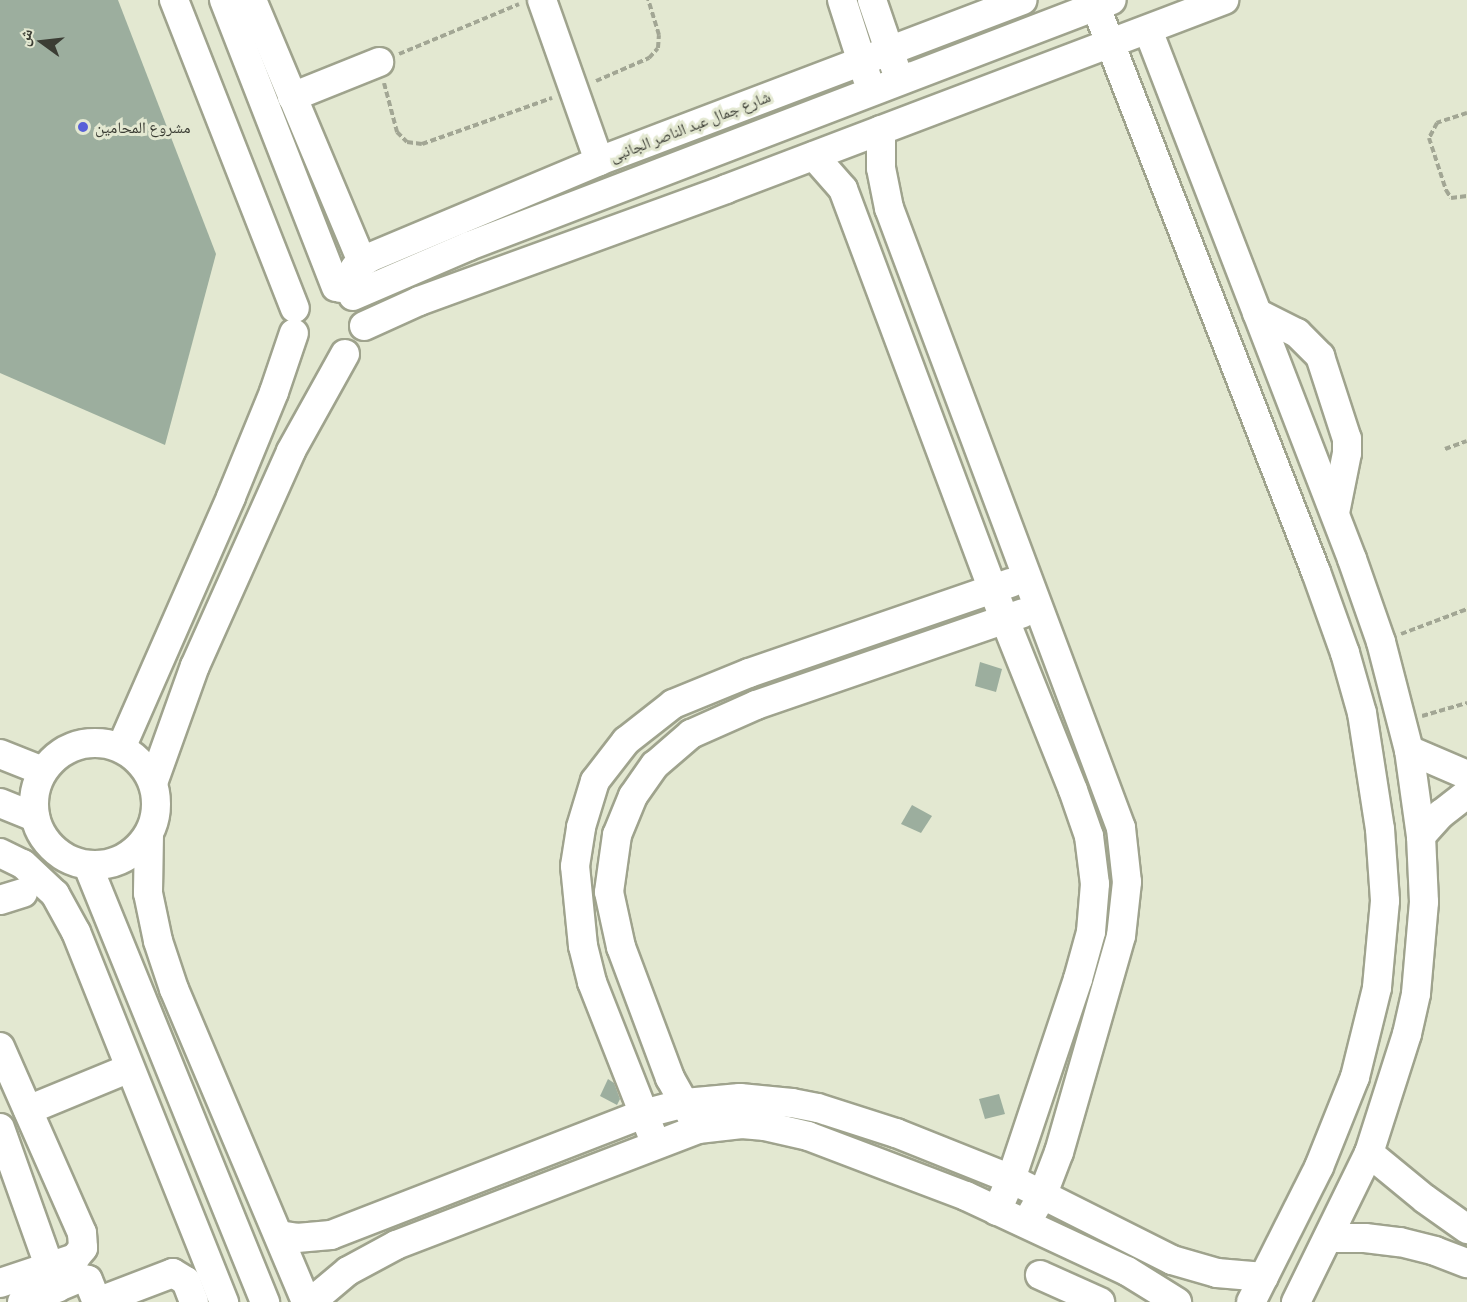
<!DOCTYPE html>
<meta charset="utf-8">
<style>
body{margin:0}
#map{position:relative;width:1467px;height:1302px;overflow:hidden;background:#e3e8d1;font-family:Barlow,"Noto Naskh Arabic",sans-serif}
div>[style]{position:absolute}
.building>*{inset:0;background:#9cae9e}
.path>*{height:4px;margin-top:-2px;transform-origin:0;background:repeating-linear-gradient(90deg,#a2a694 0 6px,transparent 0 9px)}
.roads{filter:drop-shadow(2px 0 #9fa38d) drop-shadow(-2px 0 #9fa38d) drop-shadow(0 2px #9fa38d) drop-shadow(0 -2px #9fa38d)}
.minor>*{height:28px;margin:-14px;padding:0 14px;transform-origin:14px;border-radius:14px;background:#fff}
.minor>.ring{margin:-14px;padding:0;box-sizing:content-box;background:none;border:28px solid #fff;border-radius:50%}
.dots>*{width:16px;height:16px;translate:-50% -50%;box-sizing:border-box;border:3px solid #e3e8d1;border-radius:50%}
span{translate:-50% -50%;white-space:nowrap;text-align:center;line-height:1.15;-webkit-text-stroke:6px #e3e8d1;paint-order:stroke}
.street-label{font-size:16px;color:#3b3d34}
.poi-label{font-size:16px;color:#3b3d34}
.left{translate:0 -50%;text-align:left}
.north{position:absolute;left:12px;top:12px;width:60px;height:60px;-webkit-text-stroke:4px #e3e8d1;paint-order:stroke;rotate:285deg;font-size:16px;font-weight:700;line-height:24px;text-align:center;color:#3b3d34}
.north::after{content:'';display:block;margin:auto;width:21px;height:27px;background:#3b3d34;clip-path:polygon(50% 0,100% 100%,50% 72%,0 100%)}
</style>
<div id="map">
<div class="building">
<i style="clip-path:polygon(0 0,118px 0,216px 254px,165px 445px,0 373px)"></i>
<i style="clip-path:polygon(980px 662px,1002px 669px,996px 692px,975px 686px)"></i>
<i style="clip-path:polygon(912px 805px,932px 816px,921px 833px,901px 824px)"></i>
<i style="clip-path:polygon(608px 1079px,614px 1083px,620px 1099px,617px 1105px,600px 1096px)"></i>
<i style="clip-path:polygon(999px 1094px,1005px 1114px,985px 1119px,979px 1099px)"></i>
</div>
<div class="path">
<i style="left:399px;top:54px;width:130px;rotate:-22.6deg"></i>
<i style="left:596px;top:81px;width:58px;rotate:-23.5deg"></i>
<i style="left:649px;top:58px;width:13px;rotate:-48deg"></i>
<i style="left:658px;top:48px;width:13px;rotate:-86deg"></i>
<i style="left:659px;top:35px;width:37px;rotate:-107deg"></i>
<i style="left:384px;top:83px;width:51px;rotate:75.1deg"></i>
<i style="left:397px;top:132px;width:14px;rotate:45deg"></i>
<i style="left:407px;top:142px;width:15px;rotate:8deg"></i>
<i style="left:422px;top:144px;width:138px;rotate:-19.5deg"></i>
<i style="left:1467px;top:113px;width:32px;rotate:162deg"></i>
<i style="left:1437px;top:123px;width:17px;rotate:118deg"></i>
<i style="left:1429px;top:138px;width:55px;rotate:71.9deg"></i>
<i style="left:1446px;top:190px;width:9px;rotate:58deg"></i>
<i style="left:1451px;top:198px;width:16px;rotate:-7deg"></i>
<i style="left:1445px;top:449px;width:23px;rotate:-20deg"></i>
<i style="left:1401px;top:634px;width:71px;rotate:-20.7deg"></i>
<i style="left:1422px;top:716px;width:47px;rotate:-16.1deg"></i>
</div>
<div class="roads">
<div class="minor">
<i style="left:174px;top:0;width:331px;rotate:68.6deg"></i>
<i style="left:224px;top:0;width:308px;rotate:68.7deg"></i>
<i style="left:252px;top:0;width:284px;rotate:67.2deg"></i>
<i style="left:542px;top:0;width:171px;rotate:70.5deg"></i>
<i style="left:842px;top:0;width:82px;rotate:72.2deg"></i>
<i style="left:872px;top:0;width:71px;rotate:71.1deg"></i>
<i style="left:1096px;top:7px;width:606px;rotate:68.73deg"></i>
<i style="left:1316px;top:572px;width:86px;rotate:70.3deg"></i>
<i style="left:1345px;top:653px;width:62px;rotate:74.2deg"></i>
<i style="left:1362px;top:713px;width:117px;rotate:81.2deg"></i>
<i style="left:1380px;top:829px;width:72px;rotate:86deg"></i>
<i style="left:1385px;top:901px;width:87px;rotate:95.3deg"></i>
<i style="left:1377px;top:988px;width:92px;rotate:103.9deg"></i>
<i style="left:1355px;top:1077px;width:97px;rotate:111.8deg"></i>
<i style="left:1319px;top:1167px;width:151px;rotate:116.7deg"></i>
<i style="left:1148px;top:30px;width:567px;rotate:68.91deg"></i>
<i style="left:1352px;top:559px;width:88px;rotate:70.7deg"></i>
<i style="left:1381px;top:642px;width:112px;rotate:75.5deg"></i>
<i style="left:1409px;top:750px;width:87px;rotate:82.1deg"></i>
<i style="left:1421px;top:836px;width:66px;rotate:87.4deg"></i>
<i style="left:1424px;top:902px;width:92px;rotate:95deg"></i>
<i style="left:1416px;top:994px;width:41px;rotate:102.7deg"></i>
<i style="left:1407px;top:1034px;width:125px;rotate:107.7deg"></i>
<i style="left:1369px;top:1153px;width:166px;rotate:116.1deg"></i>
<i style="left:292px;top:97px;width:94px;rotate:-21.9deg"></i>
<i style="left:881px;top:130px;width:38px;rotate:90deg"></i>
<i style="left:881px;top:168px;width:41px;rotate:78.7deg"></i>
<i style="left:889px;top:208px;width:662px;rotate:69.48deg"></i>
<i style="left:1121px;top:828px;width:54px;rotate:83.7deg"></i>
<i style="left:1127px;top:882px;width:54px;rotate:96.3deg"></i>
<i style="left:1121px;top:936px;width:225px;rotate:106deg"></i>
<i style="left:1059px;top:1152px;width:45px;rotate:110.9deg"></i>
<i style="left:1043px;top:1194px;width:34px;rotate:120deg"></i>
<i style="left:814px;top:156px;width:44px;rotate:48.7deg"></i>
<i style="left:843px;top:189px;width:428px;rotate:69.5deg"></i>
<i style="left:993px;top:590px;width:215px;rotate:68.2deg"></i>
<i style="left:1073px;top:790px;width:49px;rotate:70.8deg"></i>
<i style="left:1089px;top:836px;width:48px;rotate:82.9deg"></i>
<i style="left:1095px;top:884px;width:48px;rotate:94.8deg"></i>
<i style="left:1091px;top:932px;width:49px;rotate:105.5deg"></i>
<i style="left:1078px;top:979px;width:211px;rotate:108.5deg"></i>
<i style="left:1011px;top:1179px;width:35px;rotate:114deg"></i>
<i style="left:341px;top:288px;width:24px;rotate:-55deg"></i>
<i style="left:355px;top:268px;width:19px;rotate:-35deg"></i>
<i style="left:371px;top:257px;width:247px;rotate:-22.8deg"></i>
<i style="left:599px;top:161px;width:453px;rotate:-20.8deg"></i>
<i style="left:353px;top:296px;width:126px;rotate:-23.3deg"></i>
<i style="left:469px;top:246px;width:688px;rotate:-20.94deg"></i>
<i style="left:1257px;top:313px;width:45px;rotate:26.6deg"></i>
<i style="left:1297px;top:333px;width:33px;rotate:45deg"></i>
<i style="left:1320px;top:356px;width:87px;rotate:72deg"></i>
<i style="left:1347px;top:439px;width:14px;rotate:90deg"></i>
<i style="left:1347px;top:453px;width:61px;rotate:101.3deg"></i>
<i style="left:364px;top:326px;width:60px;rotate:-24.4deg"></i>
<i style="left:419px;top:301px;width:327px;rotate:-20deg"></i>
<i style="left:726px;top:189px;width:533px;rotate:-20.78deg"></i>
<i class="ring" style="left:34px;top:743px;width:94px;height:94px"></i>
<i style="left:121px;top:748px;width:274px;rotate:-66.3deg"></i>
<i style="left:231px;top:497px;width:113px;rotate:-67.7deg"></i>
<i style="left:274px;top:392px;width:62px;rotate:-71.3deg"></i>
<i style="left:1409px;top:750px;width:63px;rotate:23.3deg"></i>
<i style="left:0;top:754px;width:46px;rotate:21.6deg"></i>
<i style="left:153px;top:783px;width:124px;rotate:-70.3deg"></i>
<i style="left:195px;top:666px;width:235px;rotate:-65.9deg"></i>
<i style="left:291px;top:451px;width:111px;rotate:-60.9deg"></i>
<i style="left:0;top:803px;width:38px;rotate:22deg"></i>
<i style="left:149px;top:834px;width:59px;rotate:91deg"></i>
<i style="left:148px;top:893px;width:49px;rotate:78.2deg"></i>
<i style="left:158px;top:941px;width:51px;rotate:71.6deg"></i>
<i style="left:174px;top:989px;width:340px;rotate:67.1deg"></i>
<i style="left:1421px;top:836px;width:30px;rotate:-48deg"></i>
<i style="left:1441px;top:814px;width:33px;rotate:-38deg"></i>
<i style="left:0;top:853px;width:25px;rotate:26deg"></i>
<i style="left:23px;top:864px;width:44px;rotate:43.2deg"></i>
<i style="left:55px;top:894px;width:43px;rotate:61.1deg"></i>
<i style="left:76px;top:932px;width:399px;rotate:68.2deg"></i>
<i style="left:88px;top:866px;width:471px;rotate:67.9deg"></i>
<i style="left:0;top:900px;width:24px;rotate:-17deg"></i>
<i style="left:0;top:1047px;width:203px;rotate:66.2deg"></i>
<i style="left:82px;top:1233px;width:15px;rotate:86deg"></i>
<i style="left:83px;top:1248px;width:13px;rotate:129deg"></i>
<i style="left:75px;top:1258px;width:79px;rotate:161.6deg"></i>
<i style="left:28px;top:1110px;width:110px;rotate:-22.4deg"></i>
<i style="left:693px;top:1119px;width:47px;rotate:-119.3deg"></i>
<i style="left:670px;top:1078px;width:140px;rotate:-110.5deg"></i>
<i style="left:621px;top:947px;width:56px;rotate:-102.3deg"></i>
<i style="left:609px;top:892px;width:58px;rotate:-82deg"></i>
<i style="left:617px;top:835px;width:42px;rotate:-67.7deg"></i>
<i style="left:633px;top:796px;width:38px;rotate:-55deg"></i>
<i style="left:655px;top:765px;width:48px;rotate:-40.7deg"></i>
<i style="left:691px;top:734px;width:71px;rotate:-24deg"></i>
<i style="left:756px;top:705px;width:282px;rotate:-19deg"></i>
<i style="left:0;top:1128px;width:170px;rotate:70.4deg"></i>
<i style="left:651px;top:1132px;width:161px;rotate:-111.5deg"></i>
<i style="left:592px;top:982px;width:37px;rotate:-104deg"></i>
<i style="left:583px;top:946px;width:80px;rotate:-95.7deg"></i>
<i style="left:575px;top:866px;width:39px;rotate:-81deg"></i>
<i style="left:581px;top:827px;width:48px;rotate:-73.1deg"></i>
<i style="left:595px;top:781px;width:51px;rotate:-52.2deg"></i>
<i style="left:626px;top:741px;width:60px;rotate:-38.2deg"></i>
<i style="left:673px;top:704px;width:82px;rotate:-22.2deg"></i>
<i style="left:749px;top:673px;width:277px;rotate:-19deg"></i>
<i style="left:1369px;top:1153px;width:72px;rotate:39.4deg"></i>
<i style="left:1425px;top:1199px;width:52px;rotate:35.5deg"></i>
<i style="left:279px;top:1235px;width:18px;rotate:9deg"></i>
<i style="left:297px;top:1238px;width:34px;rotate:-5deg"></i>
<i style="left:331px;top:1235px;width:335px;rotate:-21.2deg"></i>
<i style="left:643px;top:1114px;width:43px;rotate:-14.7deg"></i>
<i style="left:685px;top:1103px;width:55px;rotate:-5.2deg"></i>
<i style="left:740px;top:1098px;width:52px;rotate:5.5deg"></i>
<i style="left:792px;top:1103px;width:26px;rotate:11deg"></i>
<i style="left:818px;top:1108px;width:82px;rotate:17.8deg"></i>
<i style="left:896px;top:1133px;width:124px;rotate:21.8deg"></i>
<i style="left:1011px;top:1179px;width:180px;rotate:26.7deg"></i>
<i style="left:1172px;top:1260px;width:47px;rotate:16.1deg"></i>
<i style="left:1217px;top:1273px;width:47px;rotate:4.9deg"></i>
<i style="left:1329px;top:1238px;width:36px"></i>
<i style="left:1365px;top:1238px;width:35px;rotate:7deg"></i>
<i style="left:1400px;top:1242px;width:36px;rotate:14deg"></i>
<i style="left:1435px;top:1251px;width:34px;rotate:21deg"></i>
<i style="left:1040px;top:1275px;width:66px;rotate:24.2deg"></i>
<i style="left:22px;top:1302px;width:63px;rotate:-22.5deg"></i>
<i style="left:80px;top:1278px;width:8px;rotate:14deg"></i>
<i style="left:88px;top:1280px;width:24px;rotate:68deg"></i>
<i style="left:97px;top:1302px;width:81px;rotate:-20.9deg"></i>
<i style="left:173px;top:1273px;width:15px;rotate:32deg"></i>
<i style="left:186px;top:1281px;width:22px;rotate:69deg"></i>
<i style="left:311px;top:1302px;width:48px;rotate:-40deg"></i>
<i style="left:348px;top:1271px;width:55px;rotate:-28.4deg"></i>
<i style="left:396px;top:1245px;width:324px;rotate:-21deg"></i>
<i style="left:698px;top:1129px;width:44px;rotate:-6.5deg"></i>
<i style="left:742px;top:1124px;width:23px;rotate:5deg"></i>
<i style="left:765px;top:1126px;width:44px;rotate:13.1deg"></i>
<i style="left:808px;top:1136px;width:169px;rotate:20.8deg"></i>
<i style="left:966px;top:1196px;width:178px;rotate:25deg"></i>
<i style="left:1127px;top:1271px;width:59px;rotate:31.8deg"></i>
</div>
</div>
<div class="dots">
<i style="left:83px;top:127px;background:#5860d8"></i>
</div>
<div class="street-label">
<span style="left:690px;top:126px;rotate:-21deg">شارع جمال عبد الناصر الجانبى</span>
</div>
<div class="poi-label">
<span class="left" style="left:95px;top:127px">مشروع المحامين</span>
</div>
<div class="north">ش</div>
</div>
